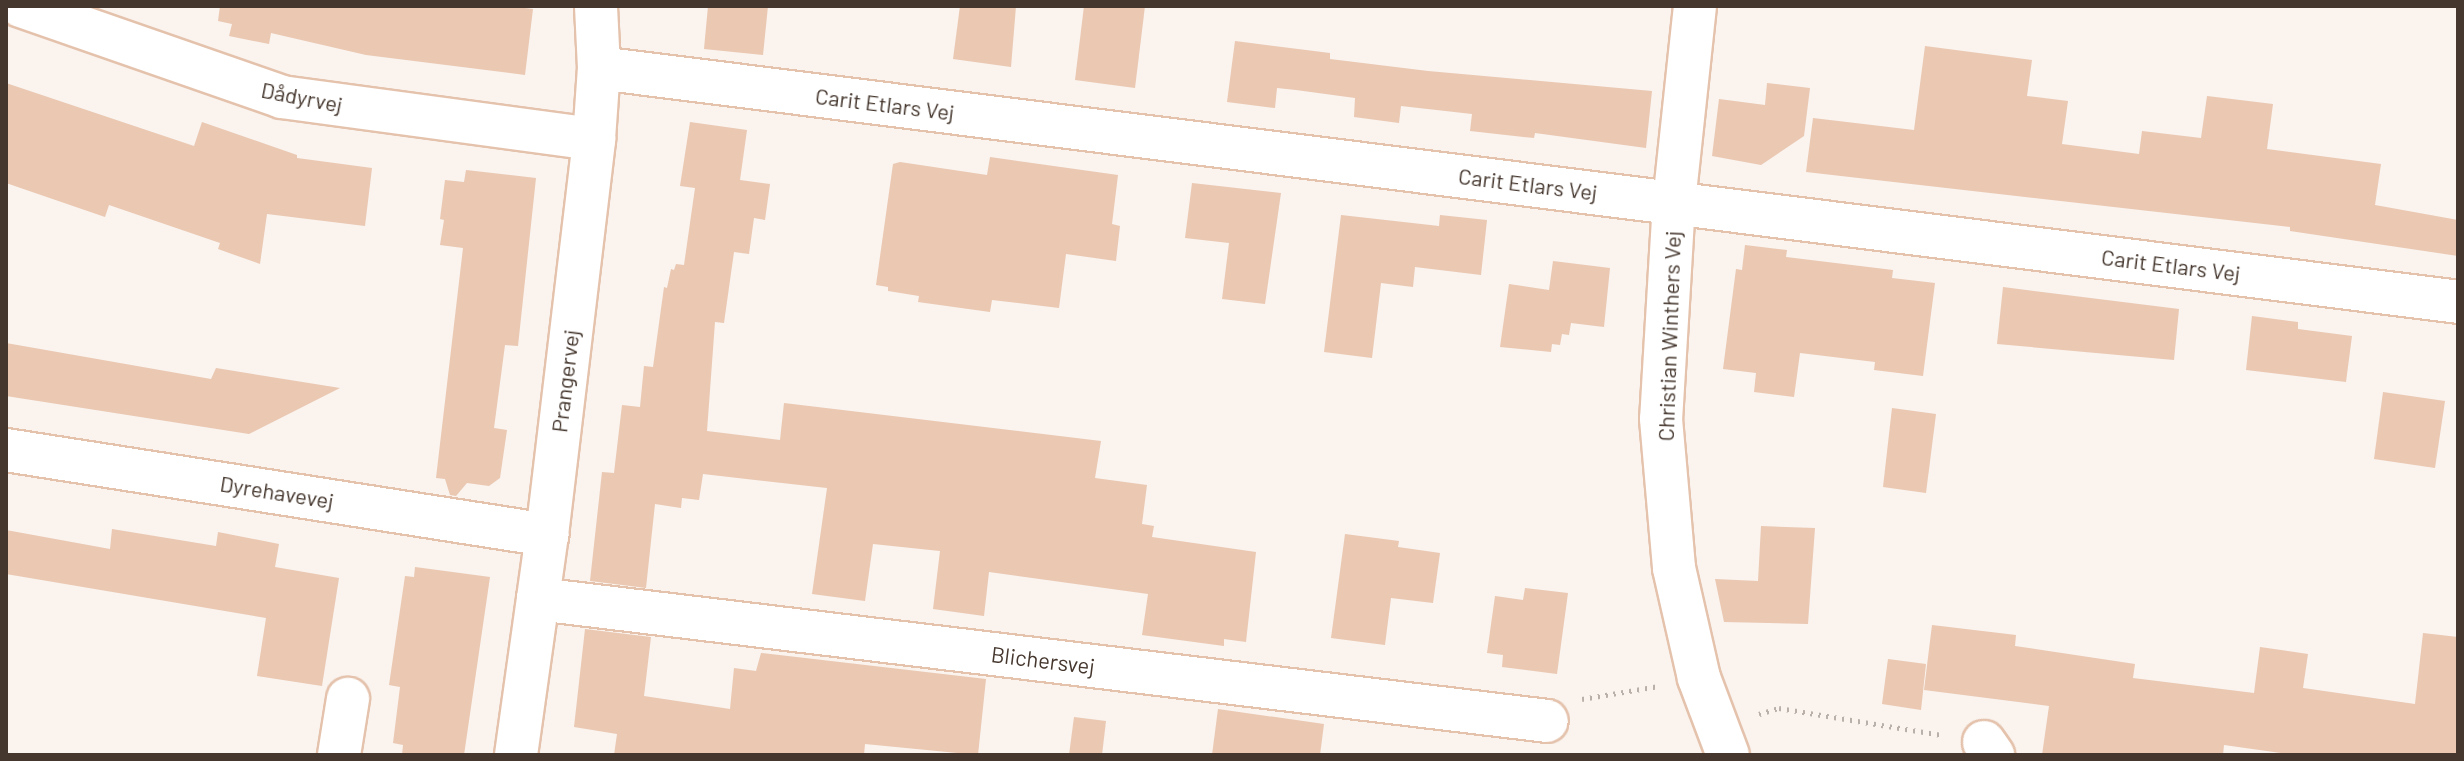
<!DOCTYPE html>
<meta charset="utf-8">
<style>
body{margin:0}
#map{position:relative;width:2464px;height:761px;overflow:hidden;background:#faf3ee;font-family:Barlow,sans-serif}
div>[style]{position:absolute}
.building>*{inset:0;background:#eac8b2}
.path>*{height:5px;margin-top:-2.5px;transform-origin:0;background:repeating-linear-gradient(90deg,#bab0aa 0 2px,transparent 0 8px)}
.roads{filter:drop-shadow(2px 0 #e4c2ac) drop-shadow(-2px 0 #e4c2ac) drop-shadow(0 2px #e4c2ac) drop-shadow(0 -2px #e4c2ac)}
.minor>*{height:42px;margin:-21px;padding:0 21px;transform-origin:21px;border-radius:21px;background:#fff}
span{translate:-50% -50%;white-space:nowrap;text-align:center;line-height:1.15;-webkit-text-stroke:6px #fff;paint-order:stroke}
.street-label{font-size:22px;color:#45372e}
.frame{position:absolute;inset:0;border:8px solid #45372e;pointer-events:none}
</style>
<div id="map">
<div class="building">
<i style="clip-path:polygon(220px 6px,509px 6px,533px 9px,525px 75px,366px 55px,271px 33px,269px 44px,229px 36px,232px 24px,218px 21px)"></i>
<i style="clip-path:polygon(708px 6px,768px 6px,763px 55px,704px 49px)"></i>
<i style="clip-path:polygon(960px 6px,1016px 6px,1011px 67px,953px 59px)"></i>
<i style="clip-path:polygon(1084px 6px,1145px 6px,1135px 88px,1075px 80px)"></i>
<i style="clip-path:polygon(1235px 41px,1330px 53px,1330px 59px,1428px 71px,1652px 91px,1646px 148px,1535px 133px,1534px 138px,1470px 131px,1472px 114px,1401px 106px,1399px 123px,1354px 117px,1355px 98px,1296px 90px,1277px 88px,1275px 108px,1227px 102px)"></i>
<i style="clip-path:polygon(1925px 46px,2032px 60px,2027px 96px,2068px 101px,2062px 144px,2139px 154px,2142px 131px,2201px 138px,2207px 96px,2273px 104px,2267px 149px,2381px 164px,2375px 205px,2458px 220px,2458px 256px,2290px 231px,2290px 227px,1806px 172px,1813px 118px,1914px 130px)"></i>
<i style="clip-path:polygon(6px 83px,194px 146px,202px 122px,297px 155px,297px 158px,372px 168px,365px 226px,267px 214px,260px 264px,218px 249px,220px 243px,109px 205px,105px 217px,6px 183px)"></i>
<i style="clip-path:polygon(1767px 83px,1810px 88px,1804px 136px,1761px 165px,1712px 156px,1719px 99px,1765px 105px)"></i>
<i style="clip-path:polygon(690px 122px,747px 130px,740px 180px,770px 184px,765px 220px,754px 218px,749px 254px,734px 252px,724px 323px,715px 322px,707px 431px,780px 440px,784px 403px,1101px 441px,1095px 478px,1147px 485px,1142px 524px,1154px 526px,1152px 537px,1256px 552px,1246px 642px,1224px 639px,1224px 646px,1142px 635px,1148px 594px,989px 572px,984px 616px,933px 609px,940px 551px,873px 544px,865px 601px,812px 594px,827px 488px,703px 474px,699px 500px,682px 498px,681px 508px,655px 504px,646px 588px,590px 581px,602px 472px,614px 473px,622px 405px,640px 407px,644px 366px,653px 367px,664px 287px,667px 288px,671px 269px,674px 270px,676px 264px,684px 265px,695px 188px,680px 186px)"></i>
<i style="clip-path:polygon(990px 157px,1118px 175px,1112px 224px,1120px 226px,1116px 261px,1066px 254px,1059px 308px,992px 300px,990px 312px,918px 302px,919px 296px,888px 291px,888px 287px,876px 285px,893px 164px,900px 162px,987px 175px)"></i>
<i style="clip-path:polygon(466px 170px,536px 178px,518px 346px,505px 345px,494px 428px,507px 430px,500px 478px,489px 486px,467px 483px,456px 496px,450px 495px,445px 479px,436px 478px,463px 248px,440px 245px,444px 220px,440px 219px,445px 180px,464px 182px)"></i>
<i style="clip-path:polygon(1192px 183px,1281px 193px,1265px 304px,1222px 299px,1229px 243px,1185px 238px)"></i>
<i style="clip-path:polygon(1341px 215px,1439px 226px,1440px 215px,1487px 220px,1481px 275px,1415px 267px,1413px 287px,1381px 283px,1372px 358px,1324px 352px)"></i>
<i style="clip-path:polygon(1745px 245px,1787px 250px,1786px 257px,1893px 270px,1892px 278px,1935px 283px,1923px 376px,1874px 370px,1875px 362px,1800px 353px,1794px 397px,1754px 392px,1756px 373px,1723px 369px,1736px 269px,1742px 270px)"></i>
<i style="clip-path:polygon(1553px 261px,1610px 268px,1604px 327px,1571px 323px,1569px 335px,1562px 334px,1560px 345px,1552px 344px,1551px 352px,1500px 347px,1509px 284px,1549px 290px)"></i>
<i style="clip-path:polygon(2003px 287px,2179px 309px,2174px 360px,1997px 344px)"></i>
<i style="clip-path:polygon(2252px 316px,2298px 322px,2298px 329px,2352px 336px,2346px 382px,2246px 370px)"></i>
<i style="clip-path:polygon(6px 343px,211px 379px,216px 368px,340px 388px,249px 434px,6px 396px)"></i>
<i style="clip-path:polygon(2383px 392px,2445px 401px,2435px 468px,2374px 459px)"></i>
<i style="clip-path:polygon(1892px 408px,1936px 414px,1926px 493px,1883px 487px)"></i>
<i style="clip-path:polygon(1761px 526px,1815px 528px,1808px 624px,1724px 622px,1715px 579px,1758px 581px)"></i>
<i style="clip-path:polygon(112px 529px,216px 546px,218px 532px,279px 544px,275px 567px,339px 578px,322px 686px,257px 676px,266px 618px,6px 574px,6px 530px,110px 549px)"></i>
<i style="clip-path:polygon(1345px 534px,1399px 541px,1398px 547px,1440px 553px,1433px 603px,1391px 598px,1385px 645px,1331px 638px)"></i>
<i style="clip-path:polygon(415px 567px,490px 577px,464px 755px,402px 755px,403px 745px,393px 743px,400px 687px,389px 685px,405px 576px,414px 577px)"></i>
<i style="clip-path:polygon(1525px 588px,1568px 593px,1557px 674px,1502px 667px,1503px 655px,1487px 653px,1495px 596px,1523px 600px)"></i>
<i style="clip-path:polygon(1932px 625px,2016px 635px,2015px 646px,2135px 664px,2133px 678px,2254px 693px,2260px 647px,2308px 654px,2303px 688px,2415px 704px,2423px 633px,2458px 637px,2458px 755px,2295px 755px,2224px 745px,2223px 755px,2042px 755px,2049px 706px,1924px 690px)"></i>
<i style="clip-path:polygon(585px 629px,651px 637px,644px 696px,730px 709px,734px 668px,756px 671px,761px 653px,986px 679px,978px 755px,865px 744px,864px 755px,614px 755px,617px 734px,574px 727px)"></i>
<i style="clip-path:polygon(1888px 659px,1926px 664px,1921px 710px,1882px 704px)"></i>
<i style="clip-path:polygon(1218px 709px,1324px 724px,1320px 755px,1212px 755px)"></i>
<i style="clip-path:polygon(1074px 717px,1106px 721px,1102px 755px,1069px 755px)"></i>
</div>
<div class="path">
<i style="left:1582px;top:699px;width:78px;rotate:-9.6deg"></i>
<i style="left:1759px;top:714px;width:21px;rotate:-17deg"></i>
<i style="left:1779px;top:708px;width:165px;rotate:9.4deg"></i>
</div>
<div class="roads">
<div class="minor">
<i style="left:21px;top:6px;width:276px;rotate:19.2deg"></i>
<i style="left:282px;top:97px;width:315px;rotate:7.7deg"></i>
<i style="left:1695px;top:6px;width:197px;rotate:96.1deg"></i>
<i style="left:1674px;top:202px;width:217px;rotate:93.4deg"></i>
<i style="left:1661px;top:419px;width:150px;rotate:85deg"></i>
<i style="left:1674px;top:568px;width:113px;rotate:77.2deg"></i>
<i style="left:1699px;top:678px;width:82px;rotate:69.4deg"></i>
<i style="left:599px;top:68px;width:1874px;rotate:7.17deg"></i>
<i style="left:6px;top:450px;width:548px;rotate:8.93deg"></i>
<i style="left:538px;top:599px;width:1016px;rotate:6.89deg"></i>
<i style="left:1984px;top:742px;width:16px;rotate:55deg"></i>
<i style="left:339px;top:755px;width:57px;rotate:-80.9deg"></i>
<i style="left:516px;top:755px;width:222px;rotate:-82deg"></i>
<i style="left:547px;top:535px;width:399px;rotate:-83.2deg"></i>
<i style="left:594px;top:139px;width:71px;rotate:-86deg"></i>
<i style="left:599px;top:68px;width:62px;rotate:-92.8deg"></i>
</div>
</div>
<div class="street-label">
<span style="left:302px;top:97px;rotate:11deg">Dådyrvej</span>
<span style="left:885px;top:104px;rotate:7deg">Carit Etlars Vej</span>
<span style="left:1528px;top:184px;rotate:7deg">Carit Etlars Vej</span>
<span style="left:2171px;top:265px;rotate:7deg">Carit Etlars Vej</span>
<span style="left:1669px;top:336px;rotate:-88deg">Christian Winthers Vej</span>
<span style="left:565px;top:381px;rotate:-83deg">Prangervej</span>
<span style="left:277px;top:492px;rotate:9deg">Dyrehavevej</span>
<span style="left:1043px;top:660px;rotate:7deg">Blichersvej</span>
</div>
<div class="frame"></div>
</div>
